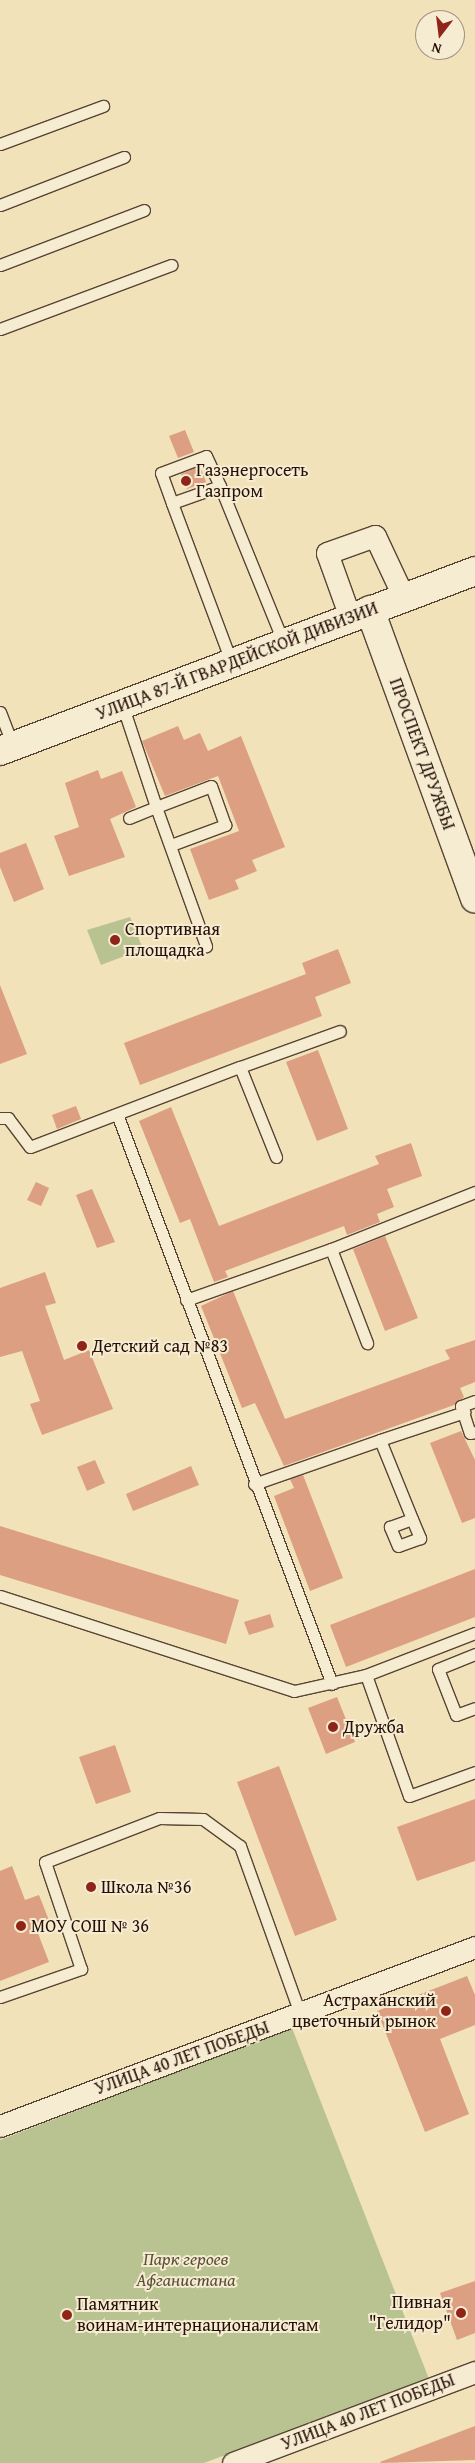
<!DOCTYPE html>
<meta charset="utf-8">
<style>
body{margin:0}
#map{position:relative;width:475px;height:2463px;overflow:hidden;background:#f1e2ba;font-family:"Gentium Book Plus",serif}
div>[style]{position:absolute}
.green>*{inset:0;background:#b8c391}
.building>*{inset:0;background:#dc9f81}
.roads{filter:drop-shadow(1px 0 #584434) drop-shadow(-1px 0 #584434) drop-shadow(0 1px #584434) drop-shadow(0 -1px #584434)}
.lane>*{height:11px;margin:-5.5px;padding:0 5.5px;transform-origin:5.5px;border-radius:5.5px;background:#f6ecd2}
.street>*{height:21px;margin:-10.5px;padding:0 10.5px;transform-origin:10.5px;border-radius:10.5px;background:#f6ecd2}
.secondary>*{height:28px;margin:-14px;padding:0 14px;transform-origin:14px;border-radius:14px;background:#f6ecd2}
.dots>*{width:14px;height:14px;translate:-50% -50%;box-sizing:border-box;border:2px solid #f6ecd2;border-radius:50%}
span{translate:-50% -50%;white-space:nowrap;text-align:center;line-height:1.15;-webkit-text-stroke:4px #f6ecd2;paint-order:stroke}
.poi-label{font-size:18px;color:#250f07}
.left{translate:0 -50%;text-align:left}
.right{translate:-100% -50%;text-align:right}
.street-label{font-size:18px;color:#250f07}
.park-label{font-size:18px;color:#584e37;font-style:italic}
.north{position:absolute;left:415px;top:10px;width:50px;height:50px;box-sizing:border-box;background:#f6ecd2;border:1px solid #a29481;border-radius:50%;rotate:195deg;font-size:14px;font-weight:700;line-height:20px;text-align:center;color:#250f07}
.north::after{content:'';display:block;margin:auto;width:18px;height:22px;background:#8f2418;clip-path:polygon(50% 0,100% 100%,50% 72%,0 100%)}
</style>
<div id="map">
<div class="green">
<i style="clip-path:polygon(130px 917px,143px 949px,101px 965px,87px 930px)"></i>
<i style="clip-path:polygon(292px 2028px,429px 2379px,204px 2463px,0 2463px,0 2140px)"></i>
</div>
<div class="building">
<i style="clip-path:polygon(185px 430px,194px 452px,178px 458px,169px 436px)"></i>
<i style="clip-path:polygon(200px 466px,206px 482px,187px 489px,181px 474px)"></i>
<i style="clip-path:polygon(178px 726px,184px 740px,200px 733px,208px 751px,241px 736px,285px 847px,252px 860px,257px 871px,235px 880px,239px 889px,209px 900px,190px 849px,239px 831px,218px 776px,165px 796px,142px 741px)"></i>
<i style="clip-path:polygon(98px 770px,101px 779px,122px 771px,136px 807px,110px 819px,125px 857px,69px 876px,54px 836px,79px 827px,65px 783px)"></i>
<i style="clip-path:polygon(26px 843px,44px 889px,14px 902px,0 867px,0 853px)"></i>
<i style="clip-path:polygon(338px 949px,351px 983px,315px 997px,322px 1016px,140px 1085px,124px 1043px,306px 974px,302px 963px)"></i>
<i style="clip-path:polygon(0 985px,27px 1054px,0 1064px)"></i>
<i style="clip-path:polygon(318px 1050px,348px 1129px,317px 1141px,286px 1062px)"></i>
<i style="clip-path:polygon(76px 1106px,81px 1119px,57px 1129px,52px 1115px)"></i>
<i style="clip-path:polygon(171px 1107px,219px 1226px,379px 1164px,375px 1156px,411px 1143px,422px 1176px,387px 1189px,394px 1207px,377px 1214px,380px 1222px,347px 1235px,344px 1226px,225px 1271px,228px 1277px,214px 1282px,190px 1219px,180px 1223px,139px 1121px)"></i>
<i style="clip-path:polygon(36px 1182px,49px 1188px,41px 1206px,27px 1200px)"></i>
<i style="clip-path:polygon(92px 1189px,115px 1242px,97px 1248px,76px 1195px)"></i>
<i style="clip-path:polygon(385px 1236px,418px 1318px,385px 1331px,353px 1249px)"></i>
<i style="clip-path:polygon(45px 1272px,56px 1303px,45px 1306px,64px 1360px,89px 1350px,113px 1409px,42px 1435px,30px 1404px,40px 1401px,22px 1351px,0 1357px,0 1288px)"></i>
<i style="clip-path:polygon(233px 1291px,285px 1419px,450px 1359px,445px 1350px,475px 1340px,475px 1382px,460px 1388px,464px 1397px,454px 1405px,284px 1466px,255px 1403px,242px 1408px,201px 1306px)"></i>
<i style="clip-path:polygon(461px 1431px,475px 1460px,475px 1518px,462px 1523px,430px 1443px)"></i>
<i style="clip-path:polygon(95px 1460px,105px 1483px,87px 1491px,77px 1467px)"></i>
<i style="clip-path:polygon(191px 1466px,199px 1485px,133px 1511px,126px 1494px)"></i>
<i style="clip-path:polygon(303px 1475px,343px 1578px,310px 1591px,274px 1496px,294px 1488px,290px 1479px)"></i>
<i style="clip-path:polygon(0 1526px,239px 1600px,226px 1644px,0 1575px)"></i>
<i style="clip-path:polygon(475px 1569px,475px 1617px,346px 1667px,330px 1625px)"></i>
<i style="clip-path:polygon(270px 1614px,274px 1627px,249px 1635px,244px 1622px)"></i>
<i style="clip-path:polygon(337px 1697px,355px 1742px,326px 1754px,308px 1708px)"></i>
<i style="clip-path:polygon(115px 1745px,131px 1792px,96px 1804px,79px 1757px)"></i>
<i style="clip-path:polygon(279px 1766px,337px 1920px,295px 1936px,237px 1782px)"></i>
<i style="clip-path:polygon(475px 1799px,475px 1861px,417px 1881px,397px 1827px)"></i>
<i style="clip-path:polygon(12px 1866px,25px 1900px,39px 1895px,50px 1923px,36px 1928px,49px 1962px,0 1981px,0 1871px)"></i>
<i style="clip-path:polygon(467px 1976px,475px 1995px,475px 2025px,440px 2039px,469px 2114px,425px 2132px,377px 2011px)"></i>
<i style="clip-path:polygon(475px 2281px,475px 2333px,457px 2340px,440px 2293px)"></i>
<i style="clip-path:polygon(475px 2426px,475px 2460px,381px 2463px,380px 2462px)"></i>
</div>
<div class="roads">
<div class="lane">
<i style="left:0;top:144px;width:110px;rotate:-20.3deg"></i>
<i style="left:0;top:205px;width:133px;rotate:-21.2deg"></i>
<i style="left:0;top:265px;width:154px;rotate:-20.9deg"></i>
<i style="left:0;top:329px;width:183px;rotate:-20.5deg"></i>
<i style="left:172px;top:503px;width:32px;rotate:-110deg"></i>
<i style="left:161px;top:473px;width:48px;rotate:-20.7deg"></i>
<i style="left:206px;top:456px;width:33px;rotate:65deg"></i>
<i style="left:231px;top:661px;width:169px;rotate:-110.5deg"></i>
<i style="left:172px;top:503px;width:51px;rotate:-19.5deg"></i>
<i style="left:220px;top:486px;width:167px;rotate:67.9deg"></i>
<i style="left:122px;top:704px;width:108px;rotate:71.7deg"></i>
<i style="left:156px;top:807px;width:29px;rotate:158deg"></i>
<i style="left:0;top:712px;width:36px;rotate:69deg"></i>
<i style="left:171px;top:845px;width:58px;rotate:-20.3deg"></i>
<i style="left:225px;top:825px;width:41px;rotate:-109.7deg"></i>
<i style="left:211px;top:786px;width:59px;rotate:159.1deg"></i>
<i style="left:156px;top:807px;width:148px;rotate:70.2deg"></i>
<i style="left:240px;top:1067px;width:106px;rotate:-19.8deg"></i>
<i style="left:117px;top:1114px;width:609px;rotate:69.33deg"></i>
<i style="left:0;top:1118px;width:8px"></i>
<i style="left:8px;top:1118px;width:36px;rotate:53deg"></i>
<i style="left:30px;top:1147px;width:225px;rotate:-20.9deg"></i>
<i style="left:240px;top:1067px;width:97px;rotate:68.2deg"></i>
<i style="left:331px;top:1249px;width:155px;rotate:-21.6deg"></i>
<i style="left:186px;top:1300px;width:154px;rotate:-19.4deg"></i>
<i style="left:331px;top:1249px;width:101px;rotate:69deg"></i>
<i style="left:475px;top:1401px;width:15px;rotate:160deg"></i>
<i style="left:461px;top:1406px;width:28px;rotate:72deg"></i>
<i style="left:470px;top:1433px;width:5px;rotate:-11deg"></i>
<i style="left:380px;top:1440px;width:89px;rotate:-18.4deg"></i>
<i style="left:254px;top:1484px;width:133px;rotate:-19.2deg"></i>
<i style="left:380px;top:1440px;width:85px;rotate:67.9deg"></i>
<i style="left:412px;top:1519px;width:21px;rotate:67deg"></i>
<i style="left:420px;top:1538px;width:23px;rotate:160deg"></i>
<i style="left:398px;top:1546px;width:21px;rotate:-113deg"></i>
<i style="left:390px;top:1527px;width:23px;rotate:-20deg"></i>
<i style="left:0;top:1596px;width:309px;rotate:17.9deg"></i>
<i style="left:294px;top:1691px;width:74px;rotate:-12.5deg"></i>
<i style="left:366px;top:1675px;width:117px;rotate:-21.1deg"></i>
<i style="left:475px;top:1654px;width:40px;rotate:158deg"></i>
<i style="left:438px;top:1669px;width:49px;rotate:68.6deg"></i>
<i style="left:456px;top:1715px;width:20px;rotate:-20deg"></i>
<i style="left:366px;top:1675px;width:128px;rotate:70.4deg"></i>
<i style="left:409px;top:1796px;width:70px;rotate:-20deg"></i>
<i style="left:0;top:1997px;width:86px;rotate:-19.1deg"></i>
<i style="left:81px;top:1969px;width:113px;rotate:-108.6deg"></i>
<i style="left:45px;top:1862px;width:122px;rotate:-21.1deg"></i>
<i style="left:159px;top:1818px;width:44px;rotate:1.3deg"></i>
<i style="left:203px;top:1819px;width:46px;rotate:36.1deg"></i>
<i style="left:240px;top:1846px;width:178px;rotate:70.3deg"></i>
</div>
<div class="street">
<i style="left:350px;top:617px;width:68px;rotate:-109.8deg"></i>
<i style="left:327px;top:553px;width:51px;rotate:-19.5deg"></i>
<i style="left:375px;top:536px;width:68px;rotate:64.9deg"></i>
<i style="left:0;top:2126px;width:508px;rotate:-20.65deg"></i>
<i style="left:233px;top:2463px;width:259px;rotate:-20.6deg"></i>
</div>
<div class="secondary">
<i style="left:370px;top:610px;width:307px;rotate:70deg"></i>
<i style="left:0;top:751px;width:508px;rotate:-20.75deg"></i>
</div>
</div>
<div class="dots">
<i style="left:186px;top:481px;background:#8f2418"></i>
<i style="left:115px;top:940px;background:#8f2418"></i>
<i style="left:82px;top:1346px;background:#8f2418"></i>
<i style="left:333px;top:1727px;background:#8f2418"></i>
<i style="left:91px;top:1887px;background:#8f2418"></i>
<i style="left:21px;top:1926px;background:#8f2418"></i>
<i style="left:446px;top:2011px;background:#8f2418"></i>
<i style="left:461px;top:2313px;background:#8f2418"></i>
<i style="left:67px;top:2315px;background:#8f2418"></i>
</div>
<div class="poi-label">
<span class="left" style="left:196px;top:481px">Газэнергосеть<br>Газпром</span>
<span class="left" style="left:125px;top:940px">Спортивная<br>площадка</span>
<span class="left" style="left:92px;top:1346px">Детский сад №83</span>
<span class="left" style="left:343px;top:1727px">Дружба</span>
<span class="left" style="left:101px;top:1887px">Школа №36</span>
<span class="left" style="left:31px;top:1926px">МОУ СОШ № 36</span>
<span class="right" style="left:436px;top:2011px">Астраханский<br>цветочный рынок</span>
<span class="right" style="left:451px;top:2313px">Пивная<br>"Гелидор"</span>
<span class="left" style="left:77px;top:2315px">Памятник<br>воинам-интернационалистам</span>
</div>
<div class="street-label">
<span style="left:237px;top:661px;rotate:-21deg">УЛИЦА 87-Й ГВАРДЕЙСКОЙ ДИВИЗИИ</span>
<span style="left:422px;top:754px;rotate:70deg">ПРОСПЕКТ ДРУЖБЫ</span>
<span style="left:182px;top:2058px;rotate:-20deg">УЛИЦА 40 ЛЕТ ПОБЕДЫ</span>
<span style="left:368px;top:2412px;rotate:-21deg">УЛИЦА 40 ЛЕТ ПОБЕДЫ</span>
</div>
<div class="park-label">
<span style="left:186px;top:2270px">Парк героев<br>Афганистана</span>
</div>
<div class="north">N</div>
</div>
